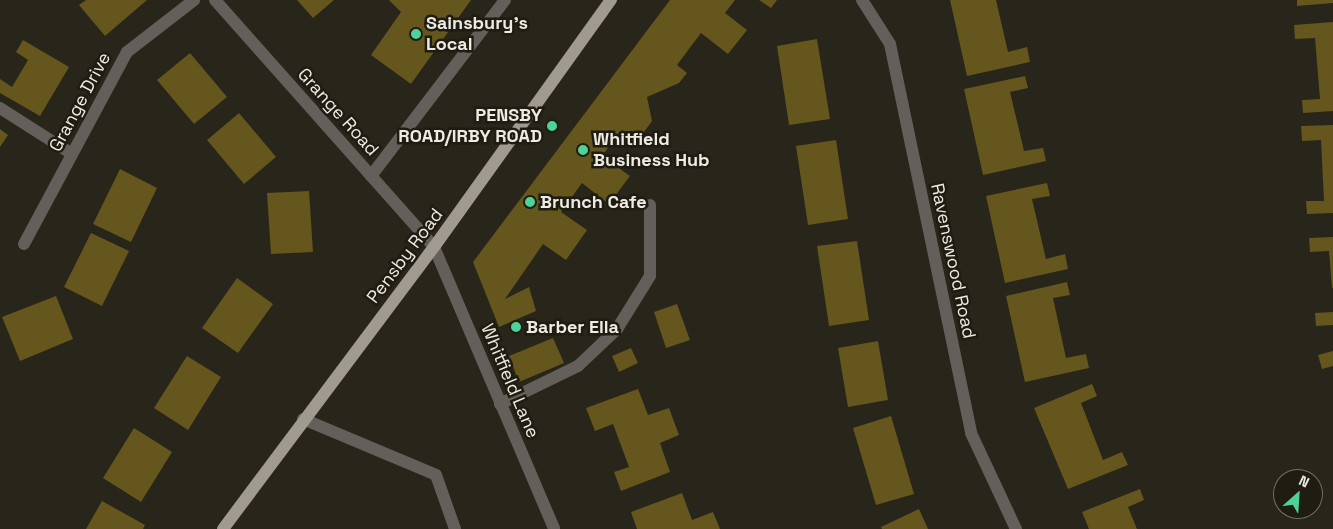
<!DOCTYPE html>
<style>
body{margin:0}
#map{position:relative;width:1333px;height:529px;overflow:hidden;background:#28251b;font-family:"Space Grotesk",sans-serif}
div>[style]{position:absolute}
.building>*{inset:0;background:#64561c}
.minor>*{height:12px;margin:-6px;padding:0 6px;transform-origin:6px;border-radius:6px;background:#63605b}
.major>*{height:12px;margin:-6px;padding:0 6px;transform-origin:6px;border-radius:6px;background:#a19a91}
.dots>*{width:14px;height:14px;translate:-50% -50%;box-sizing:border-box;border:2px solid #1f1c12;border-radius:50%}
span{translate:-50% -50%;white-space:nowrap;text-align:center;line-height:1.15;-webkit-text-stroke:5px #1f1c12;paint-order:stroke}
.poi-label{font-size:18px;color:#edebe4;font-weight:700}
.left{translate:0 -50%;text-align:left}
.right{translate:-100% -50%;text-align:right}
.street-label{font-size:18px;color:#edebe4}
.north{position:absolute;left:1273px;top:469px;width:50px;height:50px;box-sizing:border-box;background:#1f1c12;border:1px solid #716f66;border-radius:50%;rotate:26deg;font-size:14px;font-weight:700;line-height:20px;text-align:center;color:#edebe4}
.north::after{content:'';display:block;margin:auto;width:18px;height:22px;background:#4dd39a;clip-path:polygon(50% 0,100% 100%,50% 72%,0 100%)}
</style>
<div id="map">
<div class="building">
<i style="clip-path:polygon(86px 0,147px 0,105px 36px,79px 5px)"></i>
<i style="clip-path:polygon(297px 0,334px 0,313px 18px)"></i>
<i style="clip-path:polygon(389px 0,471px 0,411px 84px,371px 55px,401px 12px)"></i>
<i style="clip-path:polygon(670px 0,735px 0,725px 13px,747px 30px,728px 54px,701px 33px,677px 65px,687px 73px,679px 83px,647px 97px,652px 121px,636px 143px,620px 131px,602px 156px,630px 176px,609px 204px,582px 183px,561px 212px,587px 230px,566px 260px,543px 244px,505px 299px,529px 287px,536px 311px,499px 327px,473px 262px)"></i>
<i style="clip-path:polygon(759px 0,777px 0,771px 8px)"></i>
<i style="clip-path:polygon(950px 0,996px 0,1008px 52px,1027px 47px,1030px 62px,967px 76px)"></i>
<i style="clip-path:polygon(1297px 0,1333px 0,1333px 3px,1297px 6px)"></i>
<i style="clip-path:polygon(1333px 22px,1333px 111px,1303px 113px,1302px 100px,1320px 99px,1315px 38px,1295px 39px,1294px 25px)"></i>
<i style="clip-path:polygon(817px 39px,830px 119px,789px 125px,777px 46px)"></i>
<i style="clip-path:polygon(23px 40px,69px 67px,40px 116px,0 93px,0 79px,12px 87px,28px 60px,16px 52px)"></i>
<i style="clip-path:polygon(190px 53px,227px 97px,194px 124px,157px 80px)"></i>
<i style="clip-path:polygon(1025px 76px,1028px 88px,1010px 92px,1024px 151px,1043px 148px,1046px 161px,983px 175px,964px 89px)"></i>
<i style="clip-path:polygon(239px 113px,276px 157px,244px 184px,207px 140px)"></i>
<i style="clip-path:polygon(1333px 125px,1333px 213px,1307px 214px,1306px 201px,1324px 201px,1321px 140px,1302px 141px,1301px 126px)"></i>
<i style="clip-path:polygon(0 129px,8px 135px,0 147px)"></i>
<i style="clip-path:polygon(836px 140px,848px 219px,808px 225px,796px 146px)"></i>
<i style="clip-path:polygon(120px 169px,157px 188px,131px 242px,93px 224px)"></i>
<i style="clip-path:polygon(1047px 183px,1050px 196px,1032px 199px,1046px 259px,1065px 254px,1068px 269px,1005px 283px,986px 196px)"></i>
<i style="clip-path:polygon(309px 191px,313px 252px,271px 254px,267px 193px)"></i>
<i style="clip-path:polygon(91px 233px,129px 251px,102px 306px,64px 287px)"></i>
<i style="clip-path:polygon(1333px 237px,1333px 288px,1332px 288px,1329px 251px,1310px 252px,1309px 238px)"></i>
<i style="clip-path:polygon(857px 241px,869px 320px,829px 326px,817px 246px)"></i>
<i style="clip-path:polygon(237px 278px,273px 304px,238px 353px,202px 328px)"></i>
<i style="clip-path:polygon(1067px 282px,1070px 295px,1053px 298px,1066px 358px,1086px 354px,1089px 368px,1025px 382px,1006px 296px)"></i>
<i style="clip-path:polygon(56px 296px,73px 339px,20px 361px,2px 317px)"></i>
<i style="clip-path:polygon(677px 304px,690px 340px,666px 348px,654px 312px)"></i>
<i style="clip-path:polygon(1333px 312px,1333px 325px,1316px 326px,1315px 313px)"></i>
<i style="clip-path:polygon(553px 338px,564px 363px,519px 382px,509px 356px)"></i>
<i style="clip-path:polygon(878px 341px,888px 400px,848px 407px,838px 348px)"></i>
<i style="clip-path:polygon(631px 348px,638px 363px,619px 372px,612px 356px)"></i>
<i style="clip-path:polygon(1333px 351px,1333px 366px,1322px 369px,1318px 355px)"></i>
<i style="clip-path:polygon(187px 356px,221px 377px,188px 430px,154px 408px)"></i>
<i style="clip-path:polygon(1092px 384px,1097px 396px,1081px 403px,1103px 460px,1122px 452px,1128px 465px,1068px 489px,1034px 408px)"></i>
<i style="clip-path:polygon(638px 389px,648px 415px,669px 408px,679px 435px,660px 443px,670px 472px,621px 491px,614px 472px,629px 467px,613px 424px,595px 431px,586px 408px)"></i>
<i style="clip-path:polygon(891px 416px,914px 494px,876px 505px,853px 428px)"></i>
<i style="clip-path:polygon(134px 428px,172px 452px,141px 502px,103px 478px)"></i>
<i style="clip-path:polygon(1140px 489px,1144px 500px,1128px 507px,1137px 529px,1089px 529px,1082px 512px)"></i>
<i style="clip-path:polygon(682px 493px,692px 520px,713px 512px,720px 529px,637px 529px,631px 512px)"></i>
<i style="clip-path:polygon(102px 501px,145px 525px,143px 529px,86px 529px)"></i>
<i style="clip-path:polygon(919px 509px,928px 529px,882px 529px,881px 527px)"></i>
</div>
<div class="minor">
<i style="left:215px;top:0;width:330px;rotate:48.4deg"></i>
<i style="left:434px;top:247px;width:306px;rotate:66.9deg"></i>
<i style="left:862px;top:0;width:52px;rotate:57.5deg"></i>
<i style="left:890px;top:44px;width:397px;rotate:78.2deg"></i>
<i style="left:971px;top:433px;width:106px;rotate:64.9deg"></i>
<i style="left:0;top:108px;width:85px;rotate:32.6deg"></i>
<i style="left:371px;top:176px;width:221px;rotate:-52.7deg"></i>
<i style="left:24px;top:244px;width:218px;rotate:-61.8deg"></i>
<i style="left:127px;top:52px;width:85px;rotate:-37.8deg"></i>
<i style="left:500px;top:404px;width:87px;rotate:-26deg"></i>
<i style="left:578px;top:366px;width:54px;rotate:-43.5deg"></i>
<i style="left:617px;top:329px;width:62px;rotate:-58.1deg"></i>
<i style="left:650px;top:276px;width:71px;rotate:-90deg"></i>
<i style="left:303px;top:419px;width:144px;rotate:22.8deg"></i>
<i style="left:436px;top:475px;width:57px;rotate:70.6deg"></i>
</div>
<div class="major">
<i style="left:223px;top:529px;width:352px;rotate:-53.2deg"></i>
<i style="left:434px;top:247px;width:304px;rotate:-54.4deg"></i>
</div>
<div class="dots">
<i style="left:416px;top:34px;background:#4dd39a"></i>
<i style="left:552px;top:126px;background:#4dd39a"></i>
<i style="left:583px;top:150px;background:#4dd39a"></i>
<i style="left:530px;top:202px;background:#4dd39a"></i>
<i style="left:516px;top:327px;background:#4dd39a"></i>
</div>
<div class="poi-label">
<span class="left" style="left:426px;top:34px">Sainsbury's<br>Local</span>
<span class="right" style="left:542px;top:126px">PENSBY<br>ROAD/IRBY ROAD</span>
<span class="left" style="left:593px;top:150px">Whitfield<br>Business Hub</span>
<span class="left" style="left:540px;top:202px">Brunch Cafe</span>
<span class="left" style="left:526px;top:327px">Barber Ella</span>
</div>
<div class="street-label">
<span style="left:80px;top:102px;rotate:-62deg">Grange Drive</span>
<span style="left:338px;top:112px;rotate:48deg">Grange Road</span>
<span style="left:405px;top:256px;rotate:-53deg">Pensby Road</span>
<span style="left:953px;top:261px;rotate:78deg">Ravenswood Road</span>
<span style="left:510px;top:381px;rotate:67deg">Whitfield Lane</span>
</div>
<div class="north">N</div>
</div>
